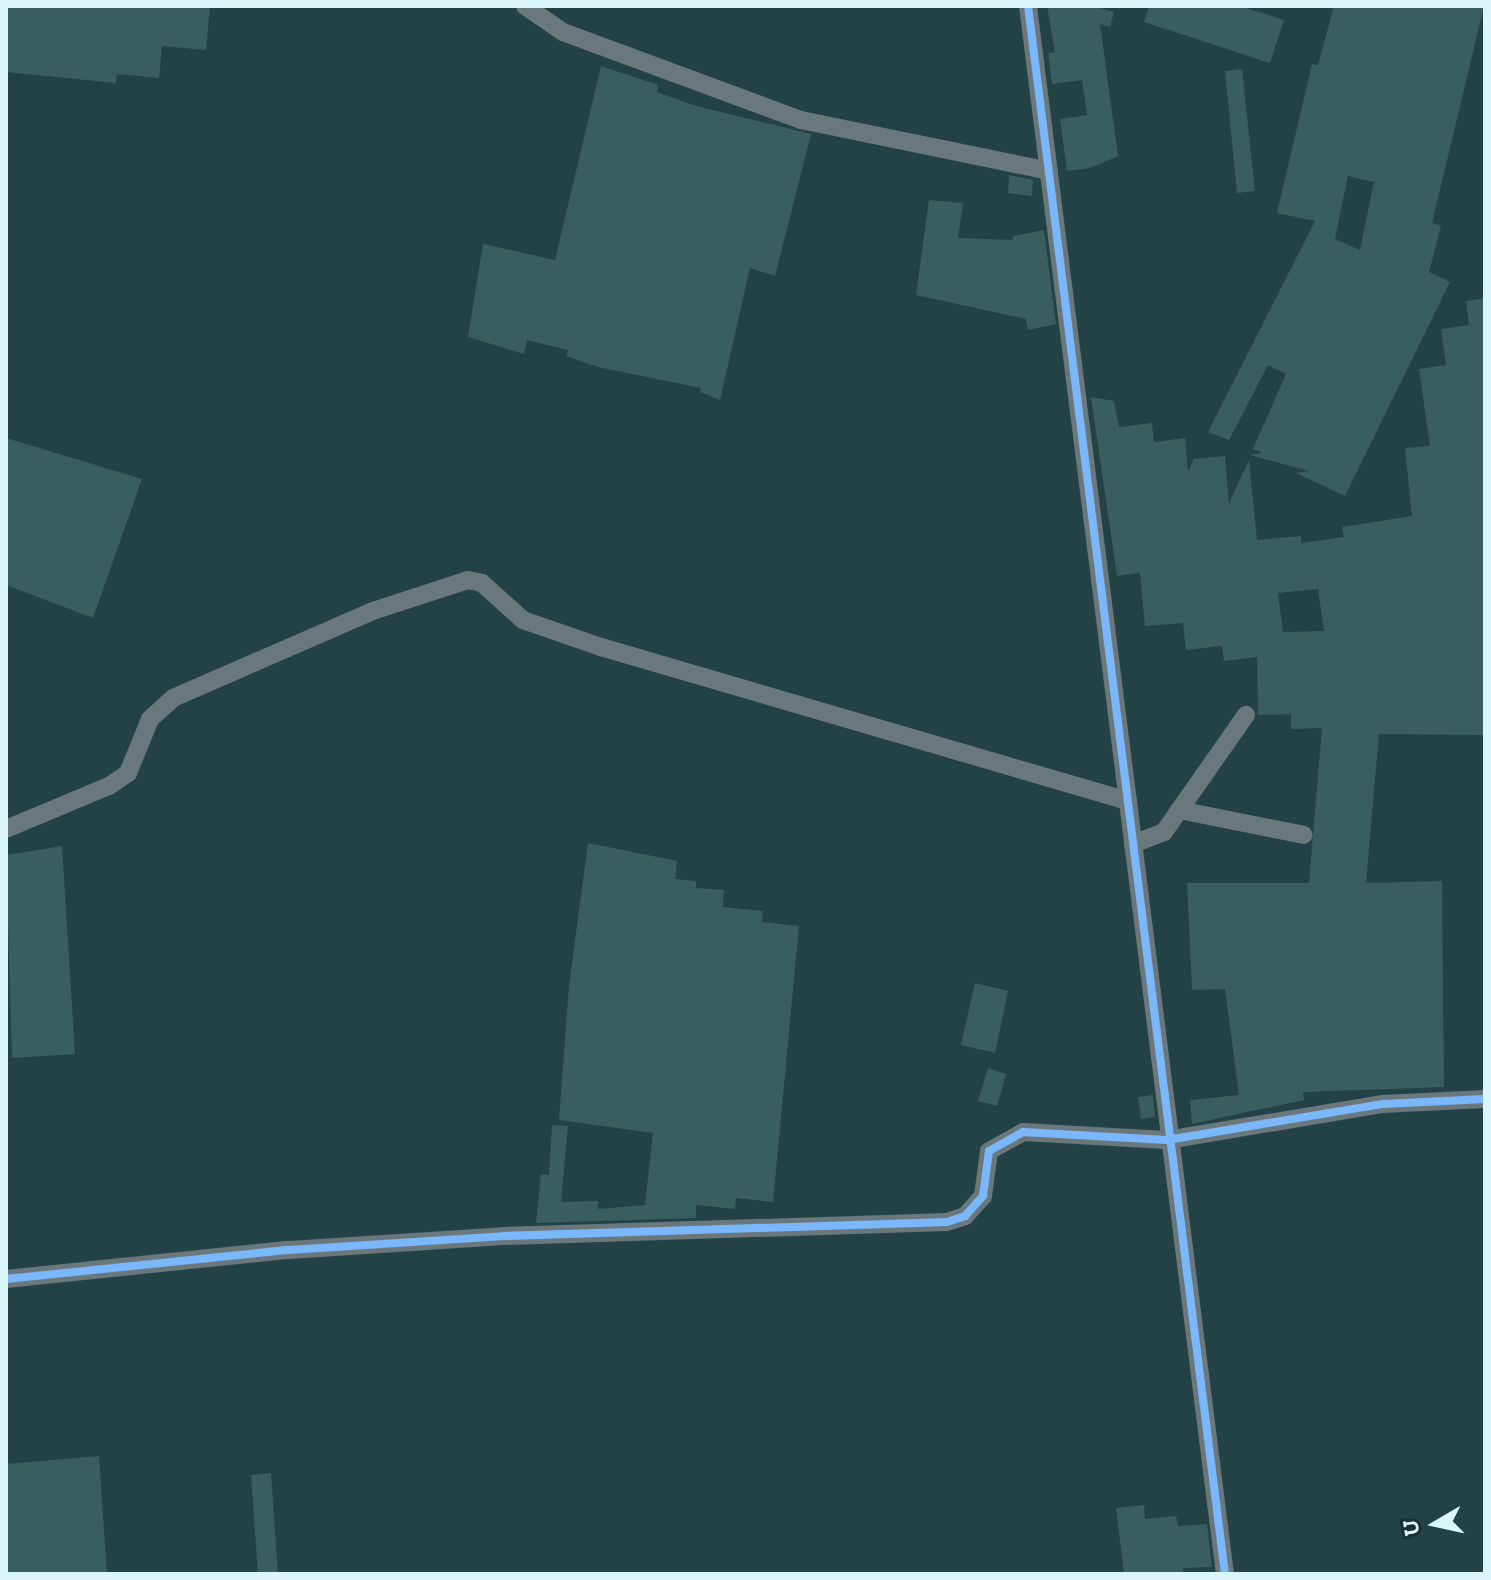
<!DOCTYPE html>
<style>
body{margin:0}
#map{position:relative;width:1491px;height:1580px;overflow:hidden;background:#234245;font-family:"Zilla Slab",serif}
div>[style]{position:absolute}
.building>*{inset:0;background:#3a5e5d}
.minor>*{height:18px;margin:-9px;padding:0 9px;transform-origin:9px;border-radius:9px;background:#6a787c}
.cycleway>*{height:8px;margin:-4px;padding:0 4px;transform-origin:4px;border-radius:4px;background:#7ab7fb}
span{translate:-50% -50%;white-space:nowrap;text-align:center;line-height:1.15;-webkit-text-stroke:7px #193032;paint-order:stroke}
.frame{position:absolute;inset:0;border:8px solid #dbf6f9;pointer-events:none}
.north{position:absolute;left:1395px;top:1484px;width:80px;height:80px;-webkit-text-stroke:6px #193032;paint-order:stroke;rotate:261deg;font-size:22px;font-weight:700;line-height:32px;text-align:center;color:#dbf6f9}
.north::after{content:'';display:block;margin:auto;width:28px;height:36px;background:#dbf6f9;clip-path:polygon(50% 0,100% 100%,50% 72%,0 100%)}
</style>
<div id="map">
<div class="building">
<i style="clip-path:polygon(6px 6px,210px 6px,206px 50px,162px 46px,159px 78px,117px 74px,116px 83px,6px 72px)"></i>
<i style="clip-path:polygon(1047px 6px,1093px 6px,1114px 12px,1110px 27px,1100px 24px,1118px 156px,1090px 168px,1067px 171px,1060px 119px,1087px 115px,1082px 80px,1052px 84px,1048px 53px,1055px 52px)"></i>
<i style="clip-path:polygon(1149px 6px,1240px 6px,1284px 20px,1270px 63px,1144px 22px)"></i>
<i style="clip-path:polygon(evenodd,1334px 6px,1484px 6px,1432px 223px,1441px 226px,1429px 272px,1450px 282px,1345px 496px,1296px 473px,1309px 471px,1250px 455px,1262px 453px,1253px 449px,1286px 374px,1268px 365px,1229px 440px,1208px 432px,1315px 221px,1277px 213px,1312px 64px,1318px 65px,1334px 6px,1348px 176px,1374px 182px,1360px 250px,1335px 239px,1348px 176px)"></i>
<i style="clip-path:polygon(601px 66px,658px 85px,657px 92px,693px 105px,811px 134px,775px 276px,750px 268px,720px 400px,700px 392px,701px 388px,598px 367px,566px 356px,568px 350px,527px 340px,524px 354px,468px 337px,483px 244px,555px 260px)"></i>
<i style="clip-path:polygon(1242px 69px,1255px 191px,1237px 193px,1225px 71px)"></i>
<i style="clip-path:polygon(1009px 175px,1033px 180px,1032px 196px,1008px 193px)"></i>
<i style="clip-path:polygon(929px 200px,963px 203px,958px 238px,1013px 240px,1013px 236px,1044px 230px,1056px 324px,1028px 330px,1026px 319px,916px 295px)"></i>
<i style="clip-path:polygon(evenodd,1485px 298px,1485px 735px,1379px 734px,1366px 883px,1442px 881px,1444px 1087px,1303px 1092px,1304px 1100px,1192px 1124px,1190px 1100px,1239px 1095px,1225px 989px,1192px 990px,1187px 883px,1309px 883px,1322px 728px,1291px 729px,1291px 714px,1258px 715px,1257px 657px,1224px 661px,1222px 646px,1186px 650px,1183px 623px,1145px 626px,1140px 573px,1117px 576px,1091px 397px,1114px 401px,1119px 427px,1152px 423px,1154px 442px,1185px 438px,1188px 471px,1194px 459px,1225px 456px,1229px 503px,1249px 460px,1257px 540px,1301px 536px,1301px 543px,1344px 537px,1342px 527px,1412px 516px,1405px 448px,1430px 446px,1419px 369px,1446px 365px,1441px 329px,1469px 325px,1466px 301px,1485px 298px,1318px 589px,1324px 631px,1283px 632px,1278px 593px,1318px 589px)"></i>
<i style="clip-path:polygon(6px 438px,142px 479px,93px 618px,6px 585px)"></i>
<i style="clip-path:polygon(588px 843px,677px 861px,675px 879px,696px 881px,696px 888px,724px 890px,723px 907px,763px 911px,762px 922px,799px 926px,773px 1202px,736px 1198px,735px 1209px,696px 1205px,696px 1218px,536px 1223px,541px 1174px,549px 1175px,552px 1125px,568px 1126px,561px 1202px,598px 1201px,598px 1209px,645px 1205px,653px 1133px,559px 1120px,569px 986px)"></i>
<i style="clip-path:polygon(62px 846px,75px 1054px,12px 1058px,6px 855px)"></i>
<i style="clip-path:polygon(975px 983px,1008px 991px,995px 1053px,961px 1045px)"></i>
<i style="clip-path:polygon(988px 1068px,1006px 1074px,997px 1106px,978px 1101px)"></i>
<i style="clip-path:polygon(1153px 1095px,1155px 1117px,1141px 1119px,1138px 1097px)"></i>
<i style="clip-path:polygon(99px 1456px,107px 1574px,6px 1574px,6px 1464px)"></i>
<i style="clip-path:polygon(271px 1473px,278px 1574px,258px 1574px,251px 1475px)"></i>
<i style="clip-path:polygon(1144px 1505px,1145px 1519px,1176px 1516px,1178px 1526px,1207px 1524px,1212px 1567px,1183px 1568px,1183px 1574px,1124px 1574px,1116px 1508px)"></i>
</div>
<div class="minor">
<i style="left:525px;top:6px;width:46px;rotate:34.4deg"></i>
<i style="left:563px;top:32px;width:254px;rotate:20.3deg"></i>
<i style="left:801px;top:120px;width:253px;rotate:11.6deg"></i>
<i style="left:1028px;top:6px;width:1580px;rotate:82.84deg"></i>
<i style="left:1179px;top:810px;width:127px;rotate:11.3deg"></i>
<i style="left:6px;top:829px;width:112px;rotate:-22.7deg"></i>
<i style="left:109px;top:786px;width:23px;rotate:-34deg"></i>
<i style="left:128px;top:773px;width:58px;rotate:-67.8deg"></i>
<i style="left:150px;top:719px;width:31px;rotate:-42deg"></i>
<i style="left:173px;top:698px;width:218px;rotate:-23.5deg"></i>
<i style="left:373px;top:611px;width:100px;rotate:-18.1deg"></i>
<i style="left:468px;top:580px;width:14px;rotate:12deg"></i>
<i style="left:482px;top:583px;width:55px;rotate:42.1deg"></i>
<i style="left:523px;top:620px;width:83px;rotate:19.1deg"></i>
<i style="left:601px;top:647px;width:549px;rotate:16.29deg"></i>
<i style="left:1133px;top:844px;width:33px;rotate:-21deg"></i>
<i style="left:1164px;top:832px;width:143px;rotate:-55deg"></i>
<i style="left:6px;top:1279px;width:284px;rotate:-5.9deg"></i>
<i style="left:289px;top:1250px;width:215px;rotate:-3.7deg"></i>
<i style="left:504px;top:1236px;width:443px;rotate:-1.8deg"></i>
<i style="left:947px;top:1222px;width:19px;rotate:-18deg"></i>
<i style="left:965px;top:1216px;width:27px;rotate:-48deg"></i>
<i style="left:983px;top:1196px;width:45px;rotate:-82.4deg"></i>
<i style="left:989px;top:1151px;width:39px;rotate:-29deg"></i>
<i style="left:1023px;top:1132px;width:144px;rotate:3.2deg"></i>
<i style="left:1167px;top:1140px;width:219px;rotate:-9.5deg"></i>
<i style="left:1383px;top:1104px;width:102px;rotate:-2.8deg"></i>
</div>
<div class="cycleway">
<i style="left:1028px;top:6px;width:1580px;rotate:82.84deg"></i>
<i style="left:6px;top:1279px;width:284px;rotate:-5.9deg"></i>
<i style="left:289px;top:1250px;width:215px;rotate:-3.7deg"></i>
<i style="left:504px;top:1236px;width:443px;rotate:-1.8deg"></i>
<i style="left:947px;top:1222px;width:19px;rotate:-18deg"></i>
<i style="left:965px;top:1216px;width:27px;rotate:-48deg"></i>
<i style="left:983px;top:1196px;width:45px;rotate:-82.4deg"></i>
<i style="left:989px;top:1151px;width:39px;rotate:-29deg"></i>
<i style="left:1023px;top:1132px;width:144px;rotate:3.2deg"></i>
<i style="left:1167px;top:1140px;width:219px;rotate:-9.5deg"></i>
<i style="left:1383px;top:1104px;width:102px;rotate:-2.8deg"></i>
</div>
<div class="frame"></div>
<div class="north">U</div>
</div>
